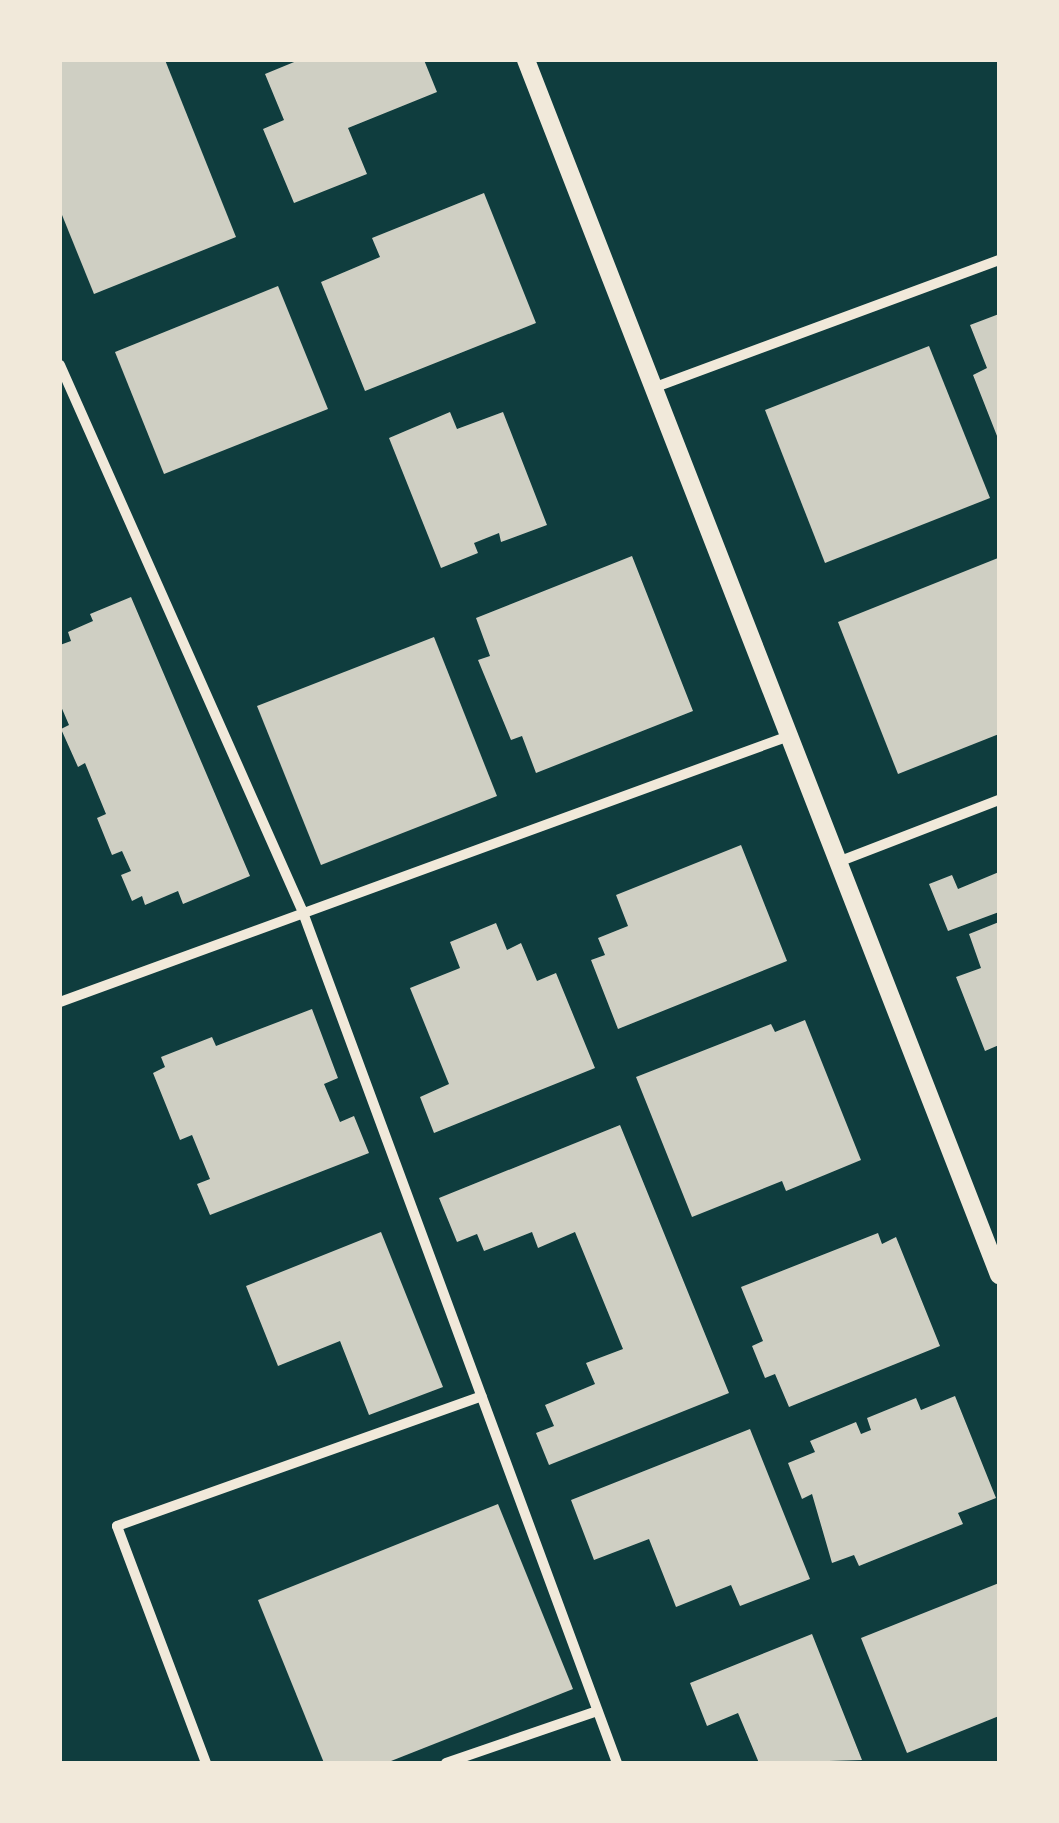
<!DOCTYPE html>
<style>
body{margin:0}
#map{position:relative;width:1059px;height:1823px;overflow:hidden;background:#0f3d3e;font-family:Mulish,sans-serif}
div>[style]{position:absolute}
.building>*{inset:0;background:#cfcfc3}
.minor>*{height:10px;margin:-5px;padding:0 5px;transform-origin:5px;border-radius:5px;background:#f1e9da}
.tertiary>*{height:18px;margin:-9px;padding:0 9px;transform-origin:9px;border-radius:9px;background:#f1e9da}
span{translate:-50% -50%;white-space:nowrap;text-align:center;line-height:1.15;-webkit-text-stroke:8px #f1e9da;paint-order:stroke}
.frame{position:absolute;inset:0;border:62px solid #f1e9da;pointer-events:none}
</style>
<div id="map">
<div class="building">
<i style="clip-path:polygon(60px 60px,165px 60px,236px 237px,94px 294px,60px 210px)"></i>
<i style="clip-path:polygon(299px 60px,424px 60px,437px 92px,348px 128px,367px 174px,294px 203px,263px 129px,284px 120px,265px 74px)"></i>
<i style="clip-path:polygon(484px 193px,536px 323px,365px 391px,321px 282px,380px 257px,372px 238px)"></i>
<i style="clip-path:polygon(278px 286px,328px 409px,164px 474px,115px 352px)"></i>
<i style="clip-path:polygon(999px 314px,999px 441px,973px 375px,987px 368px,970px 325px)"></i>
<i style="clip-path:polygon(929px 346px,990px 498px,825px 563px,765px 410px)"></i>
<i style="clip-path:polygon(450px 412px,457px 429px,503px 412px,547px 525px,501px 542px,499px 533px,474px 543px,478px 553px,441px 568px,389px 438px)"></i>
<i style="clip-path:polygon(632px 556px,693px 711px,536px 773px,522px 736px,511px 740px,478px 660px,490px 656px,476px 618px)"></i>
<i style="clip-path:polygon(998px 558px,999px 734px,898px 774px,838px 622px)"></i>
<i style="clip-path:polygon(131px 597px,250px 876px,183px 904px,178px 891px,145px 905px,142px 896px,132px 901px,121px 875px,131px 871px,122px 851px,112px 855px,97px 818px,106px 814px,85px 763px,78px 767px,61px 729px,69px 725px,60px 704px,60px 645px,71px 641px,68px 632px,93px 621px,90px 614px)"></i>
<i style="clip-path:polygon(434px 637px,497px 796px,321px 865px,257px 706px)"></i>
<i style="clip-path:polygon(741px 845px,787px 961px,618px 1029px,591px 960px,605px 955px,598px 938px,628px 926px,616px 895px)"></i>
<i style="clip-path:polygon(999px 872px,999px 912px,948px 931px,929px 884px,952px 875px,958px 889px)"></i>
<i style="clip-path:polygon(999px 922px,999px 1045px,985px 1051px,956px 977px,981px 968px,969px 934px)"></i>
<i style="clip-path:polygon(496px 923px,507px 950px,521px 943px,537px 981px,556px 973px,595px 1068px,434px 1133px,420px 1097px,449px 1084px,410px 988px,460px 968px,450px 942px)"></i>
<i style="clip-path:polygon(312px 1009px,338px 1078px,324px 1084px,340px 1122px,354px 1116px,369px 1153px,210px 1215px,197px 1184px,210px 1179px,192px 1135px,180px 1140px,153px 1073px,165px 1067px,161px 1057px,212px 1037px,216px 1046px)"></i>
<i style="clip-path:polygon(805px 1020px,861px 1160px,786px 1191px,782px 1181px,692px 1217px,636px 1077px,771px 1024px,775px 1032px)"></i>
<i style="clip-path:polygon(620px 1125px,729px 1393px,549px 1465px,536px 1433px,554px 1426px,545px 1405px,595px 1384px,586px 1363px,623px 1349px,575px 1232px,538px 1248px,532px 1232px,484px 1251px,477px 1234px,457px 1242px,439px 1198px)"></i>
<i style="clip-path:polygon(381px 1232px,443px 1387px,369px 1415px,340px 1341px,278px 1366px,246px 1286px)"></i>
<i style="clip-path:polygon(878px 1233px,882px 1244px,896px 1237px,940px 1346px,789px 1407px,775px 1374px,765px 1378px,752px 1346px,763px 1341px,741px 1287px)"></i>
<i style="clip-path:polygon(955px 1396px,996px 1498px,958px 1513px,963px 1524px,859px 1566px,854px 1555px,832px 1563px,812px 1494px,802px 1499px,788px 1463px,815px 1452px,810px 1441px,856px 1422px,861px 1434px,871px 1430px,867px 1418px,916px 1398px,921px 1410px)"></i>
<i style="clip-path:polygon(750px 1429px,810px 1579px,740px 1606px,731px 1585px,676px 1607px,649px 1539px,594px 1560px,571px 1500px)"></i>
<i style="clip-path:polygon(498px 1504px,573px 1689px,386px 1763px,324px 1763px,258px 1600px)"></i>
<i style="clip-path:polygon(999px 1583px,999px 1716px,907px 1753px,861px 1638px)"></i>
<i style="clip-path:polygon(812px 1634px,862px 1760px,759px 1763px,738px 1713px,707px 1726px,690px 1683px)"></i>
</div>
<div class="minor">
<i style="left:60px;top:365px;width:596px;rotate:66.06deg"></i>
<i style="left:302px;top:910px;width:909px;rotate:69.73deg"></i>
<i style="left:653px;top:388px;width:369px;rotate:-20.3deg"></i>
<i style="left:838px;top:862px;width:173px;rotate:-21.1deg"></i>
<i style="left:60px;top:1002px;width:776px;rotate:-20.05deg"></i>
<i style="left:206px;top:1763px;width:253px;rotate:-110.6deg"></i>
<i style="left:117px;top:1526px;width:387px;rotate:-19.6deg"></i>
<i style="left:446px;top:1763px;width:160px;rotate:-19deg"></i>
</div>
<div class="tertiary">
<i style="left:526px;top:60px;width:1304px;rotate:68.73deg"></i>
</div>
<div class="frame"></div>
</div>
